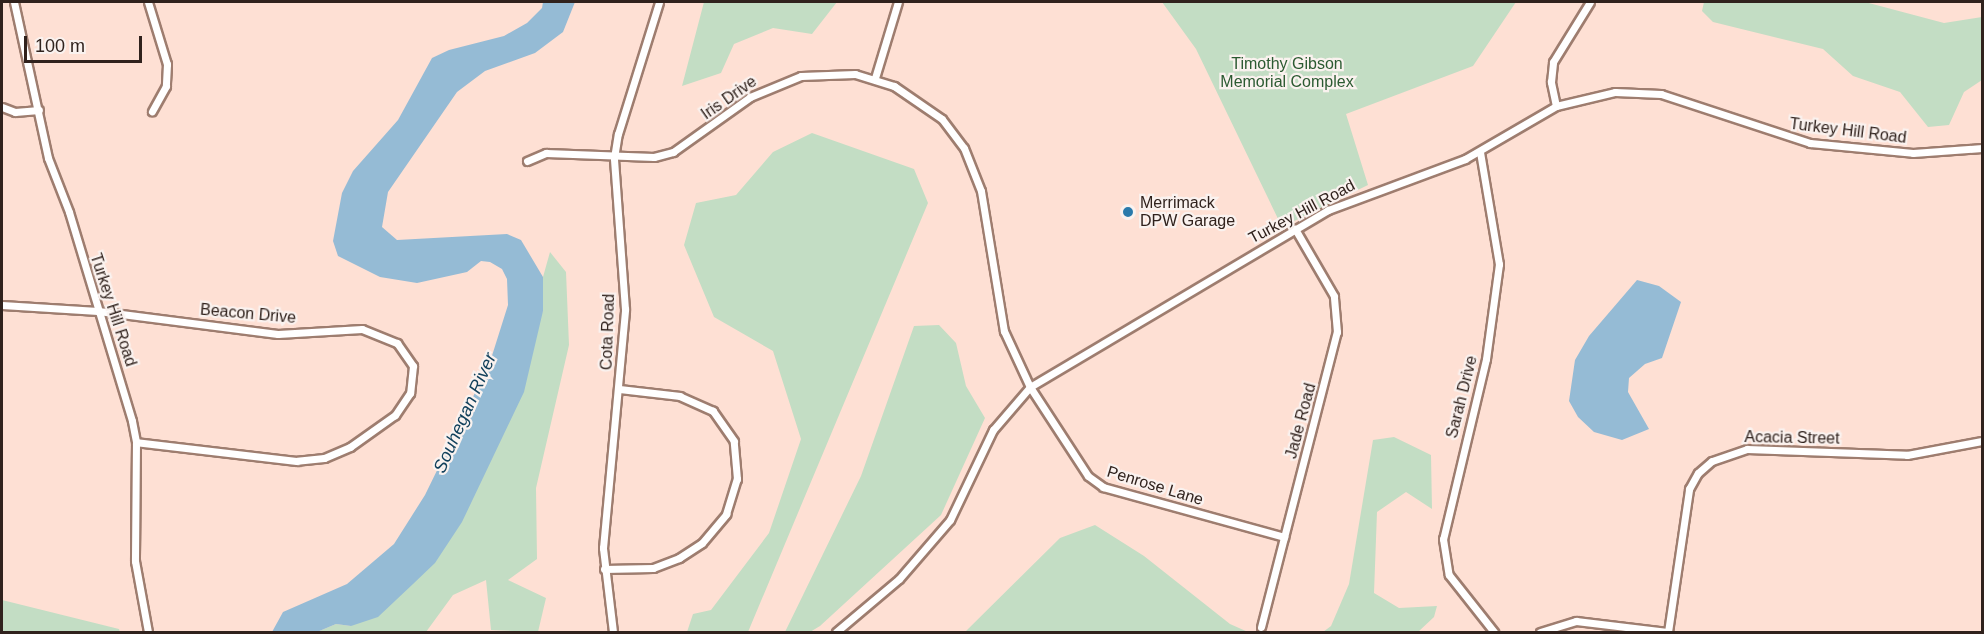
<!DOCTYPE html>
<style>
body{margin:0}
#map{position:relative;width:1984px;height:634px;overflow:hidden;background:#fee0d4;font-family:Helvetica,sans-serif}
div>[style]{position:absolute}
.green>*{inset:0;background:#c3ddc4}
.water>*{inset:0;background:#95bbd5}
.roads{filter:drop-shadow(2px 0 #9e7d6f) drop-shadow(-2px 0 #9e7d6f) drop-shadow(0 2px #9e7d6f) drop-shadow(0 -2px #9e7d6f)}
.minor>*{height:7px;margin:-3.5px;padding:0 3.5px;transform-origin:3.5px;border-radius:3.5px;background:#fff}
.dots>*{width:16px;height:16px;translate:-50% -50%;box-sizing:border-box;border:3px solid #faf2ef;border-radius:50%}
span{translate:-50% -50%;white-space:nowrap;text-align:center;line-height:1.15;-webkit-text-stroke:4.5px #faf2ef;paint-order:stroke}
.park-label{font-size:16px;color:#2b5a31}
.street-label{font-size:16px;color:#30221d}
.poi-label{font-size:16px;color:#30221d}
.left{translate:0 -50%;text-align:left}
.water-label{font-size:18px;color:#12415c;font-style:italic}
.frame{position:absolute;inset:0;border:3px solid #30221d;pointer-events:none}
.scale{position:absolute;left:24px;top:36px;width:118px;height:27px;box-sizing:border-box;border:3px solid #30221d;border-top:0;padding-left:8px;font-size:18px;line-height:21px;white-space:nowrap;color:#30221d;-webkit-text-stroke:4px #faf2ef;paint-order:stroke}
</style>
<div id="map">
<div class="green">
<i style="clip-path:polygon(704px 2px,837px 2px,812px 34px,773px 28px,734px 44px,721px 73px,682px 86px)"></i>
<i style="clip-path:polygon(1162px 2px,1516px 2px,1473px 66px,1346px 114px,1368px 185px,1282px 227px,1196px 49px)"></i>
<i style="clip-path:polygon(1704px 2px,1865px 2px,1944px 23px,1982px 17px,1982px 80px,1964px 92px,1949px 125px,1928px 127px,1900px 92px,1853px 76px,1823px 49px,1713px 22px,1702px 11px)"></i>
<i style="clip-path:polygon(812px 133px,914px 169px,928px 203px,748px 632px,687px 632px,693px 614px,711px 610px,769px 533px,801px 439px,773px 351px,714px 317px,684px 245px,696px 203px,736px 195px,773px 152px)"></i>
<i style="clip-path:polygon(550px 252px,566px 272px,569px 345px,536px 488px,537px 559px,508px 580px,546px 598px,538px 632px,491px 630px,486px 580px,453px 595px,426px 632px,317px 632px,336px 624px,351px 626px,543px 311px,543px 277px)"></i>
<i style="clip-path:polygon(939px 325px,956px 343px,966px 386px,985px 418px,941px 515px,820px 626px,810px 632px,785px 632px,861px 476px,914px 326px)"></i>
<i style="clip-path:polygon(1394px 437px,1431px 455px,1432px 509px,1406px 492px,1377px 512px,1374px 593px,1399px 608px,1437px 606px,1434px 617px,1418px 632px,1323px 632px,1331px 626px,1349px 584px,1373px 440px)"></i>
<i style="clip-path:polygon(1095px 525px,1144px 556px,1230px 624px,1248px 632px,965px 632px,1060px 538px)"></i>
<i style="clip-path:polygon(2px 600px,119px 629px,120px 632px,2px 632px)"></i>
</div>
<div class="water">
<i style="clip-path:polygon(543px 2px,575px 2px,563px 32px,535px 53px,485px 71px,457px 92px,388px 192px,382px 227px,397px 240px,507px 234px,521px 240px,543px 277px,543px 311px,524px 392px,462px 522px,435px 563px,413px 584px,378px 617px,351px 626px,336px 624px,317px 632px,272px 632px,283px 612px,347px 584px,394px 544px,425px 495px,490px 362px,508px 305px,507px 279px,502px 269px,490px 262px,481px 261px,467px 272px,417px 283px,380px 277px,338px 256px,333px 241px,342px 193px,353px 171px,398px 120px,432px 58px,449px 50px,504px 36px,527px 23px,542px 8px)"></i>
<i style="clip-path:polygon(1637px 280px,1659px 286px,1681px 302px,1662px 358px,1645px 364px,1629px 378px,1628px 392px,1649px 429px,1622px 440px,1594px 432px,1578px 417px,1569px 401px,1575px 360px,1589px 336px)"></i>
</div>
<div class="roads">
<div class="minor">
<i style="left:14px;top:2px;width:160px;rotate:77.7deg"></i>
<i style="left:48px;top:158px;width:58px;rotate:68.7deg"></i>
<i style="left:69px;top:212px;width:218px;rotate:73.2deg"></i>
<i style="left:132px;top:421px;width:21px;rotate:79deg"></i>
<i style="left:136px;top:442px;width:119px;rotate:90.5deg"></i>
<i style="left:135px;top:561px;width:72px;rotate:79.6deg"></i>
<i style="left:148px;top:2px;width:65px;rotate:73deg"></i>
<i style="left:167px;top:64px;width:22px;rotate:93deg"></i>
<i style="left:166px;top:86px;width:29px;rotate:119deg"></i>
<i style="left:875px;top:78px;width:79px;rotate:-73.2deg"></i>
<i style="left:1556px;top:106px;width:25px;rotate:-102deg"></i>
<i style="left:1551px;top:82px;width:20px;rotate:-84deg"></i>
<i style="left:1553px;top:62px;width:70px;rotate:-58.3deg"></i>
<i style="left:2px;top:107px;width:14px;rotate:21deg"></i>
<i style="left:15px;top:112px;width:24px;rotate:-5deg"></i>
<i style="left:1480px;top:152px;width:114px;rotate:80.4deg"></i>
<i style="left:1499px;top:264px;width:96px;rotate:97.8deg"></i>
<i style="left:1486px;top:359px;width:185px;rotate:103.4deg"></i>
<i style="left:1443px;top:539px;width:36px;rotate:81deg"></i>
<i style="left:1449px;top:575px;width:73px;rotate:51.7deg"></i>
<i style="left:527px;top:161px;width:21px;rotate:-23deg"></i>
<i style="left:546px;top:153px;width:108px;rotate:2.1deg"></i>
<i style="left:654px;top:157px;width:20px;rotate:-15deg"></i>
<i style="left:673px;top:152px;width:95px;rotate:-35.5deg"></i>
<i style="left:750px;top:97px;width:55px;rotate:-22.4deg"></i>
<i style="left:801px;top:76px;width:54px;rotate:-2.1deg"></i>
<i style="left:855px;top:74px;width:41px;rotate:17.1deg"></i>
<i style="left:894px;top:86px;width:58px;rotate:34.5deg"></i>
<i style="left:942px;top:119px;width:36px;rotate:53deg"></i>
<i style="left:964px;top:148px;width:46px;rotate:68.4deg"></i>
<i style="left:981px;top:191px;width:142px;rotate:80.7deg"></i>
<i style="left:1004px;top:331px;width:62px;rotate:65.1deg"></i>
<i style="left:1030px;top:387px;width:106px;rotate:56.9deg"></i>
<i style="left:1088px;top:476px;width:19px;rotate:36deg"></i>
<i style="left:1103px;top:487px;width:188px;rotate:15.4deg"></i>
<i style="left:2px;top:305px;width:96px;rotate:3.6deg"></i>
<i style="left:98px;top:311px;width:181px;rotate:7.3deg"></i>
<i style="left:278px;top:334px;width:84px;rotate:-3.4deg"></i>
<i style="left:362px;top:329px;width:38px;rotate:22deg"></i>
<i style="left:397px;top:343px;width:28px;rotate:55deg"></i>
<i style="left:413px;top:366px;width:27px;rotate:96deg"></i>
<i style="left:410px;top:393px;width:27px;rotate:124deg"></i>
<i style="left:395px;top:415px;width:55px;rotate:144.6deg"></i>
<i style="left:350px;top:447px;width:28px;rotate:157deg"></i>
<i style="left:324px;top:458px;width:27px;rotate:174deg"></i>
<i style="left:297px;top:461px;width:162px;rotate:-173.3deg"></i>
<i style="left:604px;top:569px;width:49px;rotate:-1.2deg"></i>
<i style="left:653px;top:568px;width:28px;rotate:-21deg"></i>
<i style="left:679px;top:558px;width:27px;rotate:-33deg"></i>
<i style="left:702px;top:543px;width:38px;rotate:-50deg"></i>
<i style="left:726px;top:514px;width:37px;rotate:-73deg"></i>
<i style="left:737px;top:479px;width:38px;rotate:-95deg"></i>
<i style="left:734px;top:441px;width:37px;rotate:-125deg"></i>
<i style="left:713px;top:411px;width:36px;rotate:-156deg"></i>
<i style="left:680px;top:396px;width:61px;rotate:-173.5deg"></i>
<i style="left:1261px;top:627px;width:305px;rotate:-75.6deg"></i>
<i style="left:1337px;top:332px;width:36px;rotate:-95deg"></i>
<i style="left:1334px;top:296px;width:78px;rotate:-120.2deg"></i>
<i style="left:613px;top:632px;width:85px;rotate:-96.8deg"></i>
<i style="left:603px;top:548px;width:240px;rotate:-84.7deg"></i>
<i style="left:625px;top:309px;width:151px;rotate:-94.2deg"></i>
<i style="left:614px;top:158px;width:24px;rotate:-81deg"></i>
<i style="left:618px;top:134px;width:138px;rotate:-72.7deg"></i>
<i style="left:836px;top:632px;width:82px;rotate:-40.1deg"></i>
<i style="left:899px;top:579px;width:78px;rotate:-49.2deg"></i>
<i style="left:950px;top:520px;width:100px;rotate:-64.5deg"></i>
<i style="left:993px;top:430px;width:57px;rotate:-49.3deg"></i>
<i style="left:1030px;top:387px;width:347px;rotate:-30.7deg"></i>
<i style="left:1328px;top:210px;width:146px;rotate:-20.4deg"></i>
<i style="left:1465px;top:159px;width:105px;rotate:-30.2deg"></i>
<i style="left:1556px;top:106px;width:61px;rotate:-13.3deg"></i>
<i style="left:1615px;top:92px;width:46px;rotate:2.5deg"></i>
<i style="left:1661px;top:94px;width:157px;rotate:18.2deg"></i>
<i style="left:1810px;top:143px;width:103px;rotate:5.5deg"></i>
<i style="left:1913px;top:153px;width:69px;rotate:-4.1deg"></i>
<i style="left:1540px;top:632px;width:38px;rotate:-17deg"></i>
<i style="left:1576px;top:621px;width:92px;rotate:6.9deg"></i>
<i style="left:1668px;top:632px;width:145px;rotate:-81.6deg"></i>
<i style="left:1689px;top:489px;width:18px;rotate:-61deg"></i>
<i style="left:1698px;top:473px;width:18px;rotate:-41deg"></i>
<i style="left:1712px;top:461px;width:37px;rotate:-19deg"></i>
<i style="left:1747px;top:449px;width:160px;rotate:2.1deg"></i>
<i style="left:1907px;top:455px;width:76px;rotate:-10.6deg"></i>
</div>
</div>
<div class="dots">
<i style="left:1128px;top:212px;background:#2a7aab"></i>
</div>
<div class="park-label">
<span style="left:1287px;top:73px">Timothy Gibson<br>Memorial Complex</span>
</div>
<div class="street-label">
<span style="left:729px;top:98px;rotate:-35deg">Iris Drive</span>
<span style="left:1848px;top:131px;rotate:7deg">Turkey Hill Road</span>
<span style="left:1302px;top:212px;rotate:-28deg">Turkey Hill Road</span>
<span style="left:113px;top:310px;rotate:72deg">Turkey Hill Road</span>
<span style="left:248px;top:314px;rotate:5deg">Beacon Drive</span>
<span style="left:608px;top:332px;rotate:-88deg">Cota Road</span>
<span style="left:1462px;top:397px;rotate:-76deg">Sarah Drive</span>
<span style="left:1301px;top:421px;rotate:-75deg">Jade Road</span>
<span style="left:1792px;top:438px;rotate:1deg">Acacia Street</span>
<span style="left:1155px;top:486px;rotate:17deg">Penrose Lane</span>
</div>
<div class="poi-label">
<span class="left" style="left:1140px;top:212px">Merrimack<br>DPW Garage</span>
</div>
<div class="water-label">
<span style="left:465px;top:413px;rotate:-66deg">Souhegan River</span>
</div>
<div class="frame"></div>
<div class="scale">100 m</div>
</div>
